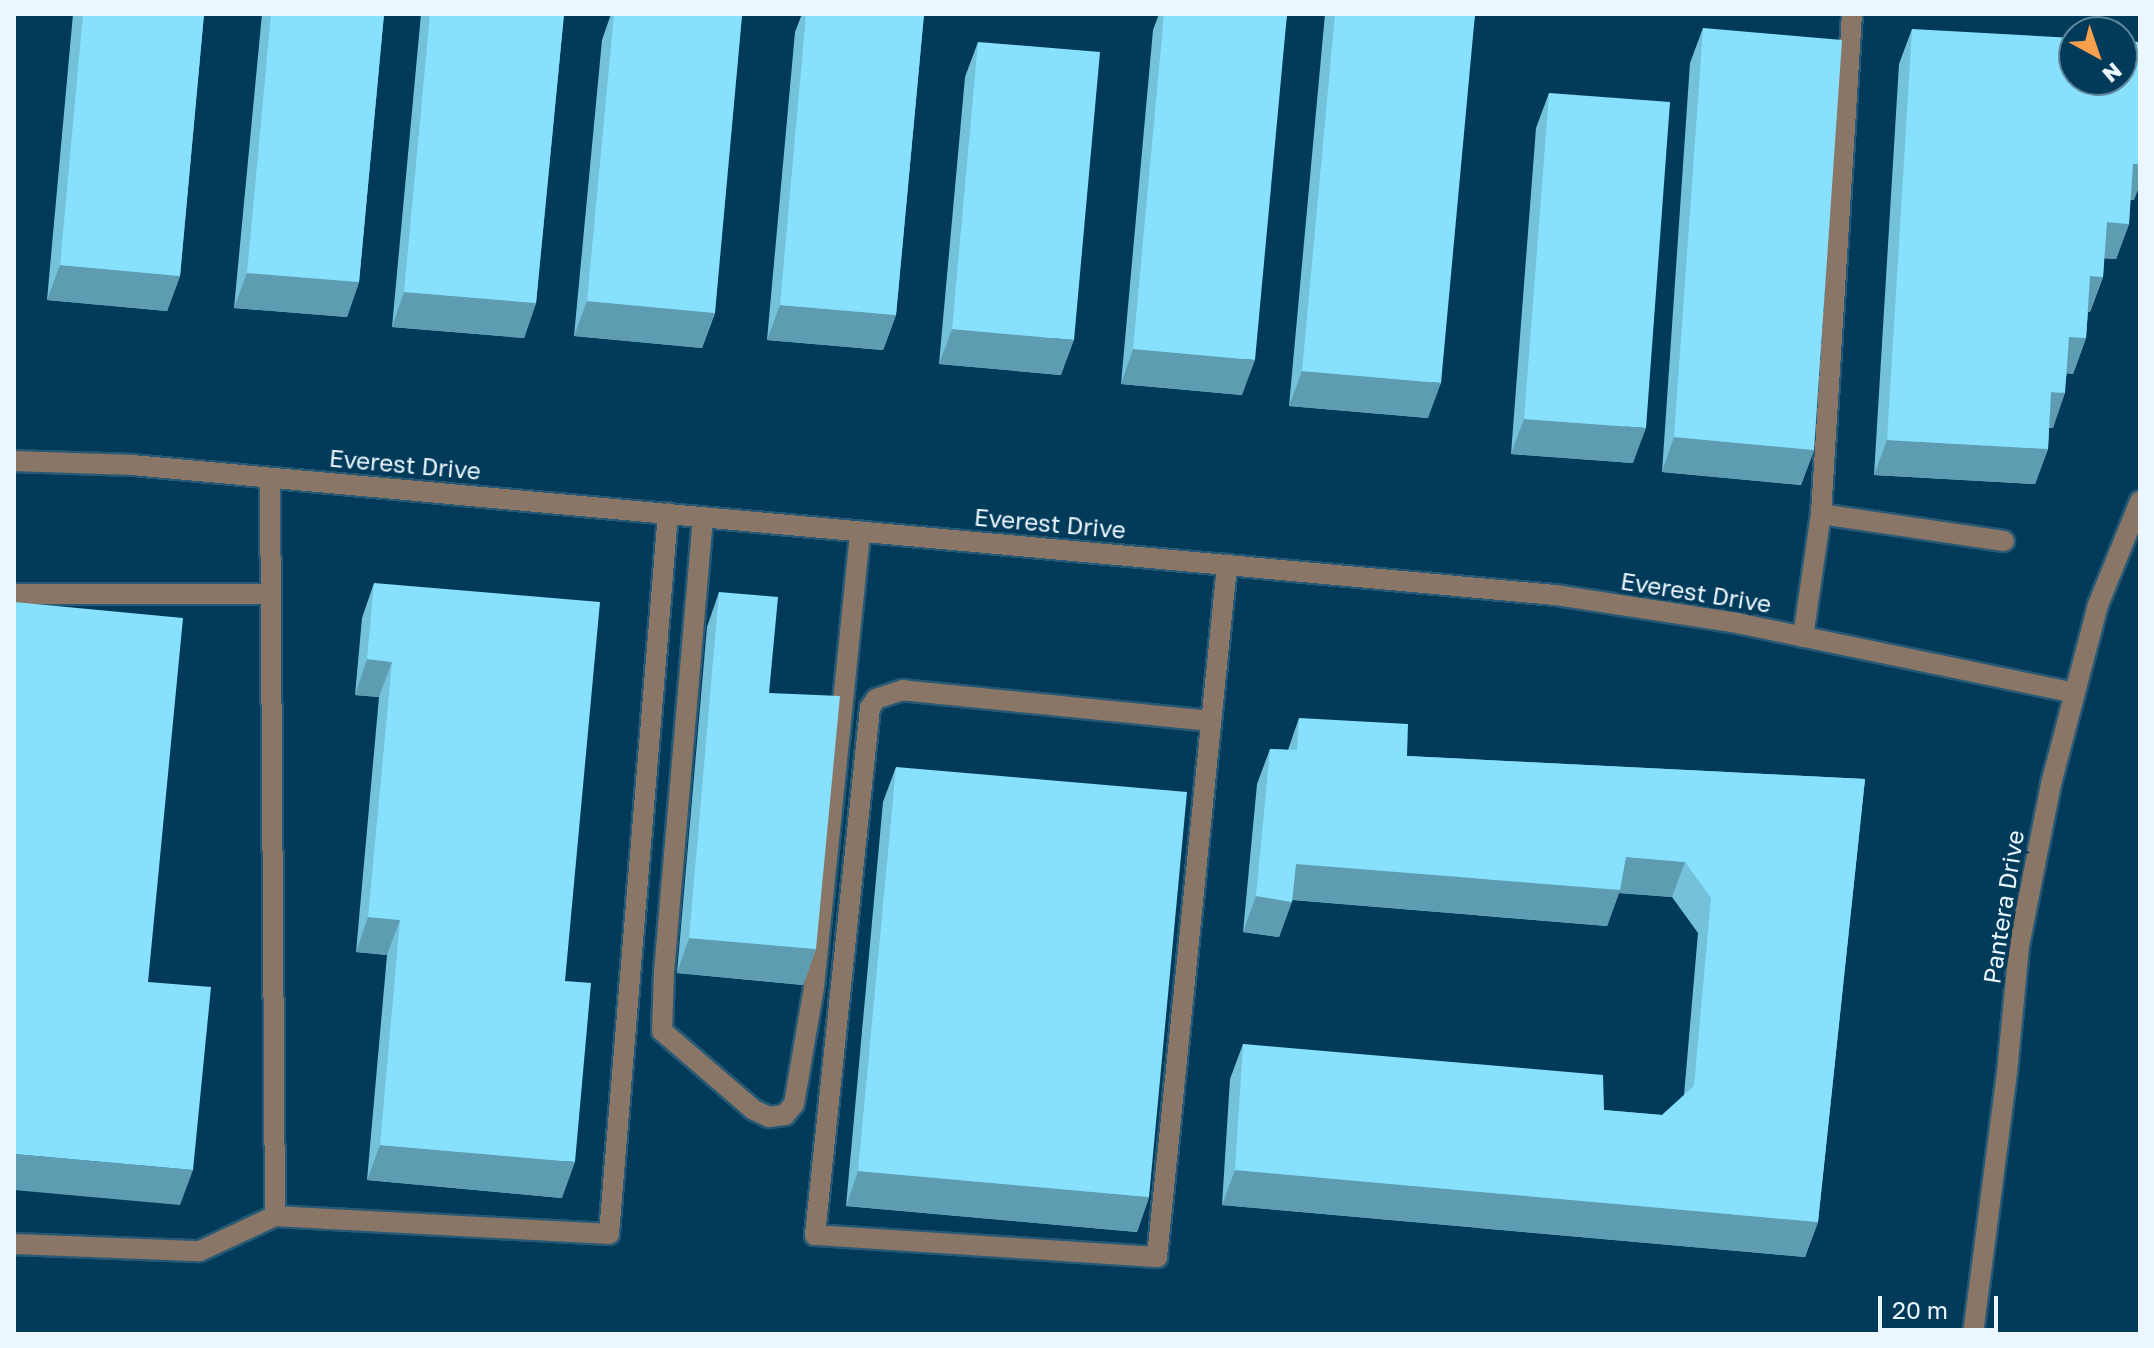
<!DOCTYPE html>
<style>
body{margin:0}
#map{position:relative;width:2154px;height:1348px;overflow:hidden;background:#023b5a;font-family:"Golos Text",sans-serif}
div>[style]{position:absolute}
.roads{filter:drop-shadow(2px 0 #275974) drop-shadow(-2px 0 #275974) drop-shadow(0 2px #275974) drop-shadow(0 -2px #275974)}
.minor>*{height:20px;margin:-10px;padding:0 10px;transform-origin:10px;border-radius:10px;background:#8a7666}
.wall>*{inset:0;background:#74c1da}
.shaded-wall>*{inset:0;background:#5e9db1}
.building>*{inset:0;background:#87e0fd}
span{translate:-50% -50%;white-space:nowrap;text-align:center;line-height:1.15;-webkit-text-stroke:8px #023b5a;paint-order:stroke}
.street-label{font-size:24px;color:#ebf6fe}
.frame{position:absolute;inset:0;border:16px solid #ebf6fe;pointer-events:none}
.north{position:absolute;left:2058px;top:16px;width:80px;height:80px;box-sizing:border-box;background:#023b5a;border:2px solid #5f869c;border-radius:50%;rotate:140deg;font-size:22px;font-weight:700;line-height:32px;text-align:center;color:#ebf6fe}
.north::after{content:'';display:block;margin:auto;width:28px;height:36px;background:#f9a04d;clip-path:polygon(50% 0,100% 100%,50% 72%,0 100%)}
.scale{position:absolute;left:1878px;top:1296px;width:120px;height:36px;box-sizing:border-box;border:4px solid #ebf6fe;border-top:0;padding-left:10px;font-size:24px;line-height:28px;white-space:nowrap;color:#ebf6fe;-webkit-text-stroke:6px #023b5a;paint-order:stroke}
</style>
<div id="map">
<div class="roads">
<div class="minor">
<i style="left:1852px;top:14px;width:501px;rotate:93.55deg"></i>
<i style="left:1821px;top:514px;width:185px;rotate:8.4deg"></i>
<i style="left:14px;top:461px;width:118px;rotate:1.9deg"></i>
<i style="left:132px;top:465px;width:1429px;rotate:5.22deg"></i>
<i style="left:1555px;top:595px;width:184px;rotate:8.7deg"></i>
<i style="left:1737px;top:623px;width:344px;rotate:11.7deg"></i>
<i style="left:703px;top:517px;width:457px;rotate:94.9deg"></i>
<i style="left:664px;top:972px;width:59px;rotate:91.9deg"></i>
<i style="left:662px;top:1031px;width:121px;rotate:40.7deg"></i>
<i style="left:754px;top:1110px;width:17px;rotate:25deg"></i>
<i style="left:769px;top:1117px;width:16px;rotate:-7deg"></i>
<i style="left:785px;top:1115px;width:14px;rotate:-51deg"></i>
<i style="left:794px;top:1104px;width:119px;rotate:-80.3deg"></i>
<i style="left:814px;top:987px;width:458px;rotate:-84.2deg"></i>
<i style="left:14px;top:594px;width:256px"></i>
<i style="left:1803px;top:637px;width:124px;rotate:-81.7deg"></i>
<i style="left:1211px;top:721px;width:310px;rotate:-174.3deg"></i>
<i style="left:903px;top:690px;width:28px;rotate:162deg"></i>
<i style="left:876px;top:699px;width:11px;rotate:124deg"></i>
<i style="left:870px;top:708px;width:530px;rotate:95.96deg"></i>
<i style="left:815px;top:1235px;width:343px;rotate:3.7deg"></i>
<i style="left:1157px;top:1257px;width:696px;rotate:-84.22deg"></i>
<i style="left:275px;top:1216px;width:334px;rotate:3.1deg"></i>
<i style="left:609px;top:1234px;width:723px;rotate:-85.32deg"></i>
<i style="left:14px;top:1244px;width:186px;rotate:2.2deg"></i>
<i style="left:200px;top:1251px;width:83px;rotate:-25deg"></i>
<i style="left:275px;top:1216px;width:738px;rotate:-90.39deg"></i>
<i style="left:1973px;top:1334px;width:263px;rotate:-82.6deg"></i>
<i style="left:2007px;top:1073px;width:128px;rotate:-84.6deg"></i>
<i style="left:2019px;top:946px;width:165px;rotate:-78.8deg"></i>
<i style="left:2051px;top:784px;width:185px;rotate:-75.3deg"></i>
<i style="left:2098px;top:605px;width:112px;rotate:-68deg"></i>
</div>
</div>
<div class="wall">
<i style="clip-path:polygon(73px 14px,204px 14px,180px 276px,167px 311px,47px 300px)"></i>
<i style="clip-path:polygon(262px 14px,384px 14px,359px 282px,347px 317px,234px 308px)"></i>
<i style="clip-path:polygon(421px 14px,564px 14px,536px 303px,524px 338px,392px 327px)"></i>
<i style="clip-path:polygon(611px 14px,714px 14px,715px 313px,702px 348px,574px 336px,602px 40px)"></i>
<i style="clip-path:polygon(802px 14px,924px 14px,896px 315px,883px 350px,767px 340px,795px 32px)"></i>
<i style="clip-path:polygon(1159px 14px,1287px 14px,1242px 395px,1121px 384px,1153px 30px)"></i>
<i style="clip-path:polygon(1325px 14px,1475px 14px,1428px 418px,1289px 406px)"></i>
<i style="clip-path:polygon(1703px 28px,1814px 450px,1801px 485px,1662px 472px,1690px 63px)"></i>
<i style="clip-path:polygon(1912px 29px,2134px 200px,2130px 200px,2129px 224px,2116px 259px,2104px 258px,2103px 277px,2090px 312px,2088px 312px,2086px 338px,2073px 374px,2067px 373px,2053px 428px,2049px 428px,2048px 449px,2035px 484px,1874px 475px,1899px 64px)"></i>
<i style="clip-path:polygon(978px 42px,1061px 375px,939px 364px,965px 77px)"></i>
<i style="clip-path:polygon(1549px 93px,1633px 463px,1511px 454px,1536px 128px)"></i>
<i style="clip-path:polygon(374px 583px,565px 981px,562px 1198px,367px 1180px,387px 955px,356px 952px,379px 697px,355px 695px,362px 618px)"></i>
<i style="clip-path:polygon(719px 592px,769px 693px,816px 949px,803px 985px,677px 973px,707px 627px)"></i>
<i style="clip-path:polygon(1299px 718px,1407px 756px,1865px 779px,1818px 1222px,1805px 1257px,1222px 1205px,1230px 1079px,1243px 1044px,1604px 1110px,1662px 1115px,1684px 1095px,1698px 933px,1672px 897px,1619px 893px,1607px 926px,1292px 900px,1279px 937px,1243px 932px,1257px 784px,1270px 749px,1288px 750px)"></i>
<i style="clip-path:polygon(896px 767px,1149px 1197px,1137px 1232px,846px 1206px,883px 802px)"></i>
</div>
<div class="shaded-wall">
<i style="clip-path:polygon(2133px 164px,2140px 165px,2140px 185px,2134px 200px,2120px 199px)"></i>
<i style="clip-path:polygon(2107px 222px,2129px 224px,2116px 259px,2094px 258px)"></i>
<i style="clip-path:polygon(60px 265px,180px 276px,167px 311px,47px 300px)"></i>
<i style="clip-path:polygon(247px 273px,359px 282px,347px 317px,234px 308px)"></i>
<i style="clip-path:polygon(2090px 276px,2103px 277px,2090px 312px,2077px 311px)"></i>
<i style="clip-path:polygon(404px 292px,536px 303px,524px 338px,392px 327px)"></i>
<i style="clip-path:polygon(587px 301px,715px 313px,702px 348px,574px 336px)"></i>
<i style="clip-path:polygon(780px 305px,896px 315px,883px 350px,767px 340px)"></i>
<i style="clip-path:polygon(952px 329px,1074px 340px,1061px 375px,939px 364px)"></i>
<i style="clip-path:polygon(2069px 337px,2086px 338px,2073px 374px,2056px 372px)"></i>
<i style="clip-path:polygon(1133px 349px,1255px 360px,1242px 395px,1121px 384px)"></i>
<i style="clip-path:polygon(1302px 371px,1441px 383px,1428px 418px,1289px 406px)"></i>
<i style="clip-path:polygon(2051px 392px,2065px 393px,2053px 428px,2039px 427px)"></i>
<i style="clip-path:polygon(1524px 419px,1646px 428px,1633px 463px,1511px 454px)"></i>
<i style="clip-path:polygon(1674px 437px,1814px 450px,1801px 485px,1662px 472px)"></i>
<i style="clip-path:polygon(1887px 440px,2048px 449px,2035px 484px,1874px 475px)"></i>
<i style="clip-path:polygon(367px 659px,392px 662px,379px 697px,355px 695px)"></i>
<i style="clip-path:polygon(1626px 857px,1685px 862px,1672px 897px,1619px 893px,1607px 926px,1283px 899px,1296px 864px)"></i>
<i style="clip-path:polygon(1256px 896px,1292px 902px,1279px 937px,1243px 932px)"></i>
<i style="clip-path:polygon(368px 917px,400px 920px,387px 955px,356px 952px)"></i>
<i style="clip-path:polygon(689px 938px,816px 949px,803px 985px,677px 973px)"></i>
<i style="clip-path:polygon(380px 1145px,575px 1162px,562px 1198px,367px 1180px)"></i>
<i style="clip-path:polygon(14px 1154px,193px 1170px,180px 1205px,14px 1190px)"></i>
<i style="clip-path:polygon(1235px 1170px,1818px 1222px,1805px 1257px,1222px 1205px)"></i>
<i style="clip-path:polygon(858px 1171px,1149px 1197px,1137px 1232px,846px 1206px)"></i>
</div>
<div class="building">
<i style="clip-path:polygon(83px 14px,204px 14px,180px 276px,60px 265px)"></i>
<i style="clip-path:polygon(271px 14px,384px 14px,359px 282px,247px 273px)"></i>
<i style="clip-path:polygon(430px 14px,564px 14px,536px 303px,404px 292px)"></i>
<i style="clip-path:polygon(614px 14px,714px 14px,742px 16px,715px 313px,587px 301px)"></i>
<i style="clip-path:polygon(806px 14px,924px 14px,896px 315px,780px 305px)"></i>
<i style="clip-path:polygon(1164px 14px,1287px 14px,1255px 360px,1133px 349px)"></i>
<i style="clip-path:polygon(1335px 14px,1475px 14px,1441px 383px,1302px 371px)"></i>
<i style="clip-path:polygon(1703px 28px,1842px 40px,1814px 450px,1674px 437px)"></i>
<i style="clip-path:polygon(1912px 29px,2074px 38px,2074px 80px,2122px 80px,2122px 41px,2140px 42px,2140px 165px,2133px 164px,2129px 224px,2107px 222px,2103px 277px,2090px 276px,2086px 338px,2069px 337px,2065px 393px,2051px 392px,2048px 449px,1887px 440px)"></i>
<i style="clip-path:polygon(978px 42px,1100px 52px,1074px 340px,952px 329px)"></i>
<i style="clip-path:polygon(1549px 93px,1670px 102px,1646px 428px,1524px 419px)"></i>
<i style="clip-path:polygon(374px 583px,600px 602px,565px 981px,591px 983px,575px 1162px,380px 1145px,400px 920px,368px 917px,392px 662px,367px 659px)"></i>
<i style="clip-path:polygon(719px 592px,778px 597px,769px 693px,840px 696px,816px 949px,689px 938px)"></i>
<i style="clip-path:polygon(14px 602px,183px 618px,148px 982px,211px 987px,193px 1170px,14px 1154px)"></i>
<i style="clip-path:polygon(1299px 718px,1408px 724px,1407px 756px,1865px 779px,1818px 1222px,1235px 1170px,1243px 1044px,1603px 1075px,1604px 1110px,1662px 1115px,1694px 1086px,1711px 898px,1685px 862px,1626px 857px,1620px 890px,1296px 864px,1292px 902px,1256px 896px,1270px 749px,1297px 750px)"></i>
<i style="clip-path:polygon(896px 767px,1187px 792px,1149px 1197px,858px 1171px)"></i>
</div>
<div class="street-label">
<span style="left:405px;top:464px;rotate:5deg">Everest Drive</span>
<span style="left:1050px;top:523px;rotate:5deg">Everest Drive</span>
<span style="left:1696px;top:592px;rotate:9deg">Everest Drive</span>
<span style="left:2003px;top:907px;rotate:-81deg">Pantera Drive</span>
</div>
<div class="frame"></div>
<div class="north">N</div>
<div class="scale">20 m</div>
</div>
